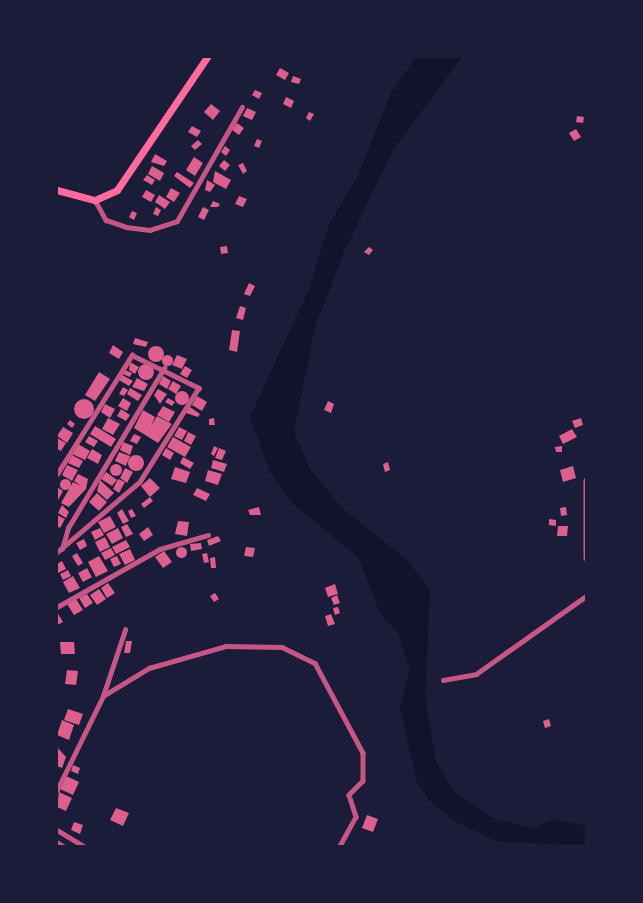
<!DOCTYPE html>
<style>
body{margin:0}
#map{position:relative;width:643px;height:903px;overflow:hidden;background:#1b1b3a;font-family:Roboto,sans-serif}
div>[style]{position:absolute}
.water>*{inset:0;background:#12122b}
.building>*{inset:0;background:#dd5f8e}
.round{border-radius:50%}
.minor>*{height:4.5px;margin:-2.25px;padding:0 2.25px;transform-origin:2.25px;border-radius:2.25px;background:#c65784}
.secondary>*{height:7px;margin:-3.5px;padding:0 3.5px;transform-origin:3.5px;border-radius:3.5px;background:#ff6b9d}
span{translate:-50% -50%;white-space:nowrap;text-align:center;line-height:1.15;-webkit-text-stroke:4.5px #1b1b3a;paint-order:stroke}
.frame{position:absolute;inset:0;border:58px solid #1b1b3a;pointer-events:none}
</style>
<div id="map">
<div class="water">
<i style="clip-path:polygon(416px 57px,462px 57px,393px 150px,343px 254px,315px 327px,294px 431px,309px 467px,341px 507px,406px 559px,430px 590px,425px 696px,436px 761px,455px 793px,497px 820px,534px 828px,554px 819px,586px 826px,586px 846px,496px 841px,454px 821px,428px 799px,417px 782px,400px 707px,410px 670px,398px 633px,380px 613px,358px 557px,293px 504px,270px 472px,250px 417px,309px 289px,329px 224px,358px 176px,391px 93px)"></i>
</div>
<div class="building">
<i style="clip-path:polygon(280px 68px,289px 73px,285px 80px,276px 75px)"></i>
<i style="clip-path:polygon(293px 76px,301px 79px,299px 84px,291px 82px)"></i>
<i style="clip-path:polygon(255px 90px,262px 93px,259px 99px,252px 95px)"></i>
<i style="clip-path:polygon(286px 97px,294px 101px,291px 108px,283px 104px)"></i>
<i style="clip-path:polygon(211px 104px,220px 111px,213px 120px,204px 112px)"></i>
<i style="clip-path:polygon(247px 108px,256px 112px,252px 120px,243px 116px)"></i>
<i style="clip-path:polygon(309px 112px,314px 114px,310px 121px,306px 118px)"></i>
<i style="clip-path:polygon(577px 116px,584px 117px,583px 123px,576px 122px)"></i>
<i style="clip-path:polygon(237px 123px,244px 128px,239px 135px,232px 130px)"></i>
<i style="clip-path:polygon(192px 126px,201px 131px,197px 137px,188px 132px)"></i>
<i style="clip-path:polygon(576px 129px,581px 137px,574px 141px,569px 133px)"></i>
<i style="clip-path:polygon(257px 139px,262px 141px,259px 148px,254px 146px)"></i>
<i style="clip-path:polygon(198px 140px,202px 144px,195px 150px,191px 146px)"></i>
<i style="clip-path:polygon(225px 146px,230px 150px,226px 156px,221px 152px)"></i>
<i style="clip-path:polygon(155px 154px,167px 161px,164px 166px,151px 162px)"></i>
<i style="clip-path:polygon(194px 157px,203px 163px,195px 176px,186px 170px)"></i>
<i style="clip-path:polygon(224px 160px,230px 165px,225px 171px,219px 166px)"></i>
<i style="clip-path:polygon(243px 163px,247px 171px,243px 174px,238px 165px)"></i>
<i style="clip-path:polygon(152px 166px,164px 173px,160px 181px,148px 174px)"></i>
<i style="clip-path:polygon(215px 171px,231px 180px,226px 189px,213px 182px)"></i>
<i style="clip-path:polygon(177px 172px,194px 183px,190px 188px,174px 176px)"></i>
<i style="clip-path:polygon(147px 175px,155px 180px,152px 185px,143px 180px)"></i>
<i style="clip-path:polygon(207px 180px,215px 185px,210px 192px,205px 190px)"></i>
<i style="clip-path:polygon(171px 188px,180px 193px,174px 202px,166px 197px)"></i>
<i style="clip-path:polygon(146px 190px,155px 195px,151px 202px,142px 197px)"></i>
<i style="clip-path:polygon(159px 195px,170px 202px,165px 209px,155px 202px)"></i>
<i style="clip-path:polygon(239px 196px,247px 199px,243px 207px,235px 204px)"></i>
<i style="clip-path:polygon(213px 201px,220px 204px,218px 207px,210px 207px)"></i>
<i style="clip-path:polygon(156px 207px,161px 210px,158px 216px,153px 214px)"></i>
<i style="clip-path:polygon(203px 207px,209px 210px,204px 220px,198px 217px)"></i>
<i style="clip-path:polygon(132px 211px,137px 213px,134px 220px,129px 217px)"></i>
<i style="clip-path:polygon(227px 246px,228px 253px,221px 254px,220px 247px)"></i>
<i style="clip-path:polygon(369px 247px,373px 250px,369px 255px,364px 252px)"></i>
<i style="clip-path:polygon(249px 283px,255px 286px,250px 296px,244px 294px)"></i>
<i style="clip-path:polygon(240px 306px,246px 308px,243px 320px,236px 318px)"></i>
<i style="clip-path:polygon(232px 330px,240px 331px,237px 352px,229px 350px)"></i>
<i style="clip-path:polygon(135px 338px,148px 342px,146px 347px,133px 344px)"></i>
<i style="clip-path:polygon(113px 345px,123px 352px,119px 359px,109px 353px)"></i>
<i class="round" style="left:148px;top:346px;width:16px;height:16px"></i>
<i class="round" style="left:161.5px;top:354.5px;width:11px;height:11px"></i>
<i style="clip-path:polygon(177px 355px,187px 359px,182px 369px,172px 365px)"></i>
<i style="clip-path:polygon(130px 362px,139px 367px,135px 374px,129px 370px)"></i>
<i class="round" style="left:138px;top:364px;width:16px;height:16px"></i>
<i style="clip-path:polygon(185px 366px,192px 370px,187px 378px,180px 374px)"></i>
<i style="clip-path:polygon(125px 370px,132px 373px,130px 377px,123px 374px)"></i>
<i style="clip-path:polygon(99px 372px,110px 379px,95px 401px,85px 395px)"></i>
<i style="clip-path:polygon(122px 375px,133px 381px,129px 386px,119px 380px)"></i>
<i style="clip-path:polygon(163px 376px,171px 381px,167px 389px,159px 384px)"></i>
<i style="clip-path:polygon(137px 378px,148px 384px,144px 391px,132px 387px)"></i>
<i style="clip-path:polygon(173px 381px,181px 386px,176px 394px,168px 389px)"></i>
<i style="clip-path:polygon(123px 387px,128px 390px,124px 396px,119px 394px)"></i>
<i style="clip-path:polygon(130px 388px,142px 395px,138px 401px,127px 394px)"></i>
<i style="clip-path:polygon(158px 389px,167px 394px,160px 404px,154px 395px)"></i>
<i class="round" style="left:175px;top:391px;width:14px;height:14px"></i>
<i style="clip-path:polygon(197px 396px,207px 402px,202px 411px,192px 405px)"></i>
<i style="clip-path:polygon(123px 398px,131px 403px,127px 411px,118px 406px)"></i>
<i style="clip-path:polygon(168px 398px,175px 402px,172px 406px,165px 402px)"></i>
<i class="round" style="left:74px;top:399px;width:20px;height:20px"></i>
<i style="clip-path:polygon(328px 401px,334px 404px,331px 413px,324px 410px)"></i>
<i style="clip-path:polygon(105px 404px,115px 409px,110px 418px,101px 412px)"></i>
<i style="clip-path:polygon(163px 406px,175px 412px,169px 422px,157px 415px)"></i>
<i style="clip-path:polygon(190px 407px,200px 414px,198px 417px,186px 413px)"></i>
<i style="clip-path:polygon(121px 409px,130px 415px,126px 421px,117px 416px)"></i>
<i style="clip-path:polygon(143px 410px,155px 417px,151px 426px,157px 416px,172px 424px,158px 443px,134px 428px)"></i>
<i style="clip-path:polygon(108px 418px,120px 424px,113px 435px,102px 429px)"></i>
<i style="clip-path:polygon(214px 418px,215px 425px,209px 425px,209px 419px)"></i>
<i style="clip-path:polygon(581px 418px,583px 425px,575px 428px,572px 421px)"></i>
<i style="clip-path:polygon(70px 420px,75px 424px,72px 428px,67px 424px)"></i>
<i style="clip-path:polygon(95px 426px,116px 439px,111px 447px,90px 434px)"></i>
<i style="clip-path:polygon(63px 427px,73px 433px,67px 443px,57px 436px)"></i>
<i style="clip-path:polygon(179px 427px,187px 431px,182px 440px,174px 436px)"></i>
<i style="clip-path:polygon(572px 429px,577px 437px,563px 444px,559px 436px)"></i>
<i style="clip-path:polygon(188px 432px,196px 436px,191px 445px,184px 441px)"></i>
<i style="clip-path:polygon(134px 434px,141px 437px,137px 444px,130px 441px)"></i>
<i style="clip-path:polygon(89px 436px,98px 441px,94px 447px,85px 442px)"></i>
<i style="clip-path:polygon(173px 437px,191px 447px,185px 457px,167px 447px)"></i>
<i style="clip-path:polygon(57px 438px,66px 443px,61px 451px,57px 449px)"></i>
<i style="clip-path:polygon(123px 442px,133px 446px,130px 455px,120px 450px)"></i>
<i style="clip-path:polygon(78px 444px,90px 451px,85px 460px,72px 454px)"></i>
<i style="clip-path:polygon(214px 446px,218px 448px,214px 456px,211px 454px)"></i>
<i style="clip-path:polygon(562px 446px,562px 452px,556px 452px,555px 447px)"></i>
<i style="clip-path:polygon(166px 448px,174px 453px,170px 460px,162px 455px)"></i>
<i style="clip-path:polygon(219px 448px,226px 451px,222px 460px,215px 458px)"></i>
<i style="clip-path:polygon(92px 449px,102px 455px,98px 464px,87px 458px)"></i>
<i style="clip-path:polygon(119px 452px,130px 456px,126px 466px,115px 461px)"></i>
<i style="clip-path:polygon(72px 455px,83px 461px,79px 468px,68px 463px)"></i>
<i class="round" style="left:128px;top:455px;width:16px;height:16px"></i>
<i style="clip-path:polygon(183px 457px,194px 463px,190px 469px,180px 463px)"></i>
<i style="clip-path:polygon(213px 460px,227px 464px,224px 472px,211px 468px)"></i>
<i style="clip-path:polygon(388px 462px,390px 470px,385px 472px,383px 464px)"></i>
<i class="round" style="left:110px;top:464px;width:12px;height:12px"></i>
<i style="clip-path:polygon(67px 465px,78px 470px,72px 481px,62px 475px)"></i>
<i style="clip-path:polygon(573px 466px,576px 478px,563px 482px,560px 470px)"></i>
<i style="clip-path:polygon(175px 467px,190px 472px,186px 483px,171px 479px)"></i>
<i style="clip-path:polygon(125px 468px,133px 472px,127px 483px,120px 478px)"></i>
<i style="clip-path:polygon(208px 470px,222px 474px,218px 485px,205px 481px)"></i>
<i style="clip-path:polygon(106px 472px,117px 480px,112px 486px,101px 479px)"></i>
<i style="clip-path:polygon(78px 474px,88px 479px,86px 489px,69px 507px,61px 503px,73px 482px,81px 486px,74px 481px)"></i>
<i style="clip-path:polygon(150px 478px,160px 488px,150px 497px,141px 486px)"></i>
<i class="round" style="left:59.5px;top:478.5px;width:11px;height:11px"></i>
<i style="clip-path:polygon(118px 479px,125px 482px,119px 493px,113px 489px)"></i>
<i style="clip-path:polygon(100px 480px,114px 493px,107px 500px,97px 491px)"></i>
<i style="clip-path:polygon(57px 487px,63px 491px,57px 502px)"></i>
<i style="clip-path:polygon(197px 488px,210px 494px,206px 501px,193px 495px)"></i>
<i style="clip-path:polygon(97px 493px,107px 502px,99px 511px,89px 502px)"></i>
<i style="clip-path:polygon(150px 497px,153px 501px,144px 508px,141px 504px)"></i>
<i style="clip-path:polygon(62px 505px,69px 512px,66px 518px,58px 513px)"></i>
<i style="clip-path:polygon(259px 507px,261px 515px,250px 515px,248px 510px)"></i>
<i style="clip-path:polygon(566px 507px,567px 515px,561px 516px,560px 508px)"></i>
<i style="clip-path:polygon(122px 509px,129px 521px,123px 524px,117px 513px)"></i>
<i style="clip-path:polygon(132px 509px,136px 516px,131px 518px,128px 511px)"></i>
<i style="clip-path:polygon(57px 515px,65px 519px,60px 528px,57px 526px)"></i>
<i style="clip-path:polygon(110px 516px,116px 527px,104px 533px,98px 522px)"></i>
<i style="clip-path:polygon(549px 519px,556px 520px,556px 526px,549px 525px)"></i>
<i style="clip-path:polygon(178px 521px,189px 522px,187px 536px,175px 534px)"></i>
<i style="clip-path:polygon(127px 524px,133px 534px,126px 537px,121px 527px)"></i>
<i style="clip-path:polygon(558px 526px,568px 526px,567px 536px,557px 536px)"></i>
<i style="clip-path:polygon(148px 527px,153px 535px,144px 541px,139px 534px)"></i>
<i style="clip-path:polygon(100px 528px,104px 535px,95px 540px,91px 532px)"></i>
<i style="clip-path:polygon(118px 528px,123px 538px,112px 544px,106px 534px)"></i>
<i style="clip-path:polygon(218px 536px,221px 541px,209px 546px,207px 540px)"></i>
<i style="clip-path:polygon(105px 537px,110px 547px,100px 552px,95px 542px)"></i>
<i style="clip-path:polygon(84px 539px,87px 546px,80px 550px,76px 543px)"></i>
<i style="clip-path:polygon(126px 540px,130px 547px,116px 554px,112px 547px)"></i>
<i style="clip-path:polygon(201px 543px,202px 549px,191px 551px,190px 544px)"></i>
<i class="round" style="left:175.5px;top:546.5px;width:11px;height:11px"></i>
<i style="clip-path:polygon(246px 547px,255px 548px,253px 557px,244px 556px)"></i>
<i style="clip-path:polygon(111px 548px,115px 555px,105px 560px,101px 553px)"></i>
<i style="clip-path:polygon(130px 549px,135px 560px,125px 565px,119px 554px)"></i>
<i style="clip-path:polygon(164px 551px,172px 562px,163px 568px,155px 557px)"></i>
<i style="clip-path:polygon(77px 553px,83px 563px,78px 566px,72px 556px)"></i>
<i style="clip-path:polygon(207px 553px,209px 562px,204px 563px,202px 554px)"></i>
<i style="clip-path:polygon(99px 556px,108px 571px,96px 577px,88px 562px)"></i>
<i style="clip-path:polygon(117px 556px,121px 564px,114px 567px,110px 559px)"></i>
<i style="clip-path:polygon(215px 557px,216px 568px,211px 568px,210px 558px)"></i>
<i style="clip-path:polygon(62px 561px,66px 569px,58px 573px,57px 564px)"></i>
<i style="clip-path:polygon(87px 568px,92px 577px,83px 582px,78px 573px)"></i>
<i style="clip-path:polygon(68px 570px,71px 576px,63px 580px,60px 574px)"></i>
<i style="clip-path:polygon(73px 576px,80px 588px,69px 593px,63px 582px)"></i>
<i style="clip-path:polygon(108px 583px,115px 593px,107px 598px,101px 588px)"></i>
<i style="clip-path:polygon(335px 584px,338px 594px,328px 597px,325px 588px)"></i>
<i style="clip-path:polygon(99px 589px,106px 599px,97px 605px,90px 595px)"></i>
<i style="clip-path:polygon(215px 593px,219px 599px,214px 602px,210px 596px)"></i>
<i style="clip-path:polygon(87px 594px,93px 603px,85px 608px,79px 598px)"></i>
<i style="clip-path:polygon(337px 595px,340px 603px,334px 605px,331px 598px)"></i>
<i style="clip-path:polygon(76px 599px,83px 610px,74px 615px,67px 604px)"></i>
<i style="clip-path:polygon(338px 607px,340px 613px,335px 615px,333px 608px)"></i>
<i style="clip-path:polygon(57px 612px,63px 622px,57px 625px)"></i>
<i style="clip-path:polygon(331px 614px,335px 624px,328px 626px,325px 616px)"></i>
<i style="clip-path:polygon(126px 641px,132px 641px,130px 653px,124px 653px)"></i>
<i style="clip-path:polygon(60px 642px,74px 642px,75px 654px,61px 654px)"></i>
<i style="clip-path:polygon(67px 670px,78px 671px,76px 685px,65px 684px)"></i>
<i style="clip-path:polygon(68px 709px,83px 714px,79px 725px,64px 720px)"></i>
<i style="clip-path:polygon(549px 719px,551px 726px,545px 728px,543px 721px)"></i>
<i style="clip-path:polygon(62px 720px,74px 725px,69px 740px,57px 735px)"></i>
<i style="clip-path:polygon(57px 747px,66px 757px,62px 768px,57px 766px)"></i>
<i style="clip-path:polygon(73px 765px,80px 768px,78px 774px,71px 771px)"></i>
<i style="clip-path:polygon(66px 776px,79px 782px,73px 795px,60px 789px)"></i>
<i style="clip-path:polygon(59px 792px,72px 798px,66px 811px,57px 807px)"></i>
<i style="clip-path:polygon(116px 808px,129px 813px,123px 826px,110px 820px)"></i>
<i style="clip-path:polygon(367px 815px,378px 819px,373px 832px,362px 828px)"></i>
<i style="clip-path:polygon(74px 822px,83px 825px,80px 834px,71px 830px)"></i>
</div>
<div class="minor">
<i style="left:95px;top:200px;width:23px;rotate:61deg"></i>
<i style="left:106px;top:220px;width:21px;rotate:19deg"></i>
<i style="left:126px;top:227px;width:24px;rotate:7deg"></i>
<i style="left:150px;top:230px;width:28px;rotate:-18deg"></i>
<i style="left:177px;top:221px;width:131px;rotate:-60.3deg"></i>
<i style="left:57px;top:474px;width:141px;rotate:-57.8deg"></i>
<i style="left:132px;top:355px;width:75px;rotate:26.2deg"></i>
<i style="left:199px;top:388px;width:111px;rotate:122.1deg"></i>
<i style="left:140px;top:482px;width:109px;rotate:139.5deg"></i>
<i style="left:586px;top:480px;width:78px;rotate:90deg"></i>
<i style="left:62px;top:549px;width:22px;rotate:-74deg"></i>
<i style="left:68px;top:528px;width:187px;rotate:-59deg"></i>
<i style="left:57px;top:607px;width:118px;rotate:-29.4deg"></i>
<i style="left:160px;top:549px;width:50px;rotate:-16.3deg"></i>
<i style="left:443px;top:680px;width:34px;rotate:-10deg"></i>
<i style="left:476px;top:674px;width:135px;rotate:-35.3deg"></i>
<i style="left:103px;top:696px;width:70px;rotate:-71.6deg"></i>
<i style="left:57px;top:790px;width:105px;rotate:-63.9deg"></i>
<i style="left:103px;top:696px;width:54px;rotate:-31.3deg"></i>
<i style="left:149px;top:668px;width:80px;rotate:-15.9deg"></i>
<i style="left:226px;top:646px;width:56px;rotate:1deg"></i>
<i style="left:282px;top:647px;width:37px;rotate:26deg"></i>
<i style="left:315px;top:663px;width:102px;rotate:61.9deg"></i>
<i style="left:363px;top:753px;width:28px;rotate:90deg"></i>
<i style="left:363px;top:781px;width:20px;rotate:135deg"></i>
<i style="left:349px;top:795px;width:23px;rotate:72deg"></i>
<i style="left:356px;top:817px;width:33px;rotate:119deg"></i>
<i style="left:57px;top:830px;width:31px;rotate:31deg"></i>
<i style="left:57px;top:842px;width:7px;rotate:34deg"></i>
</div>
<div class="secondary">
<i style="left:57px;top:190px;width:39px;rotate:15deg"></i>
<i style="left:95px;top:200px;width:24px;rotate:-24deg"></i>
<i style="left:117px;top:190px;width:161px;rotate:-55.9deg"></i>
</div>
<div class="frame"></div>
</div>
